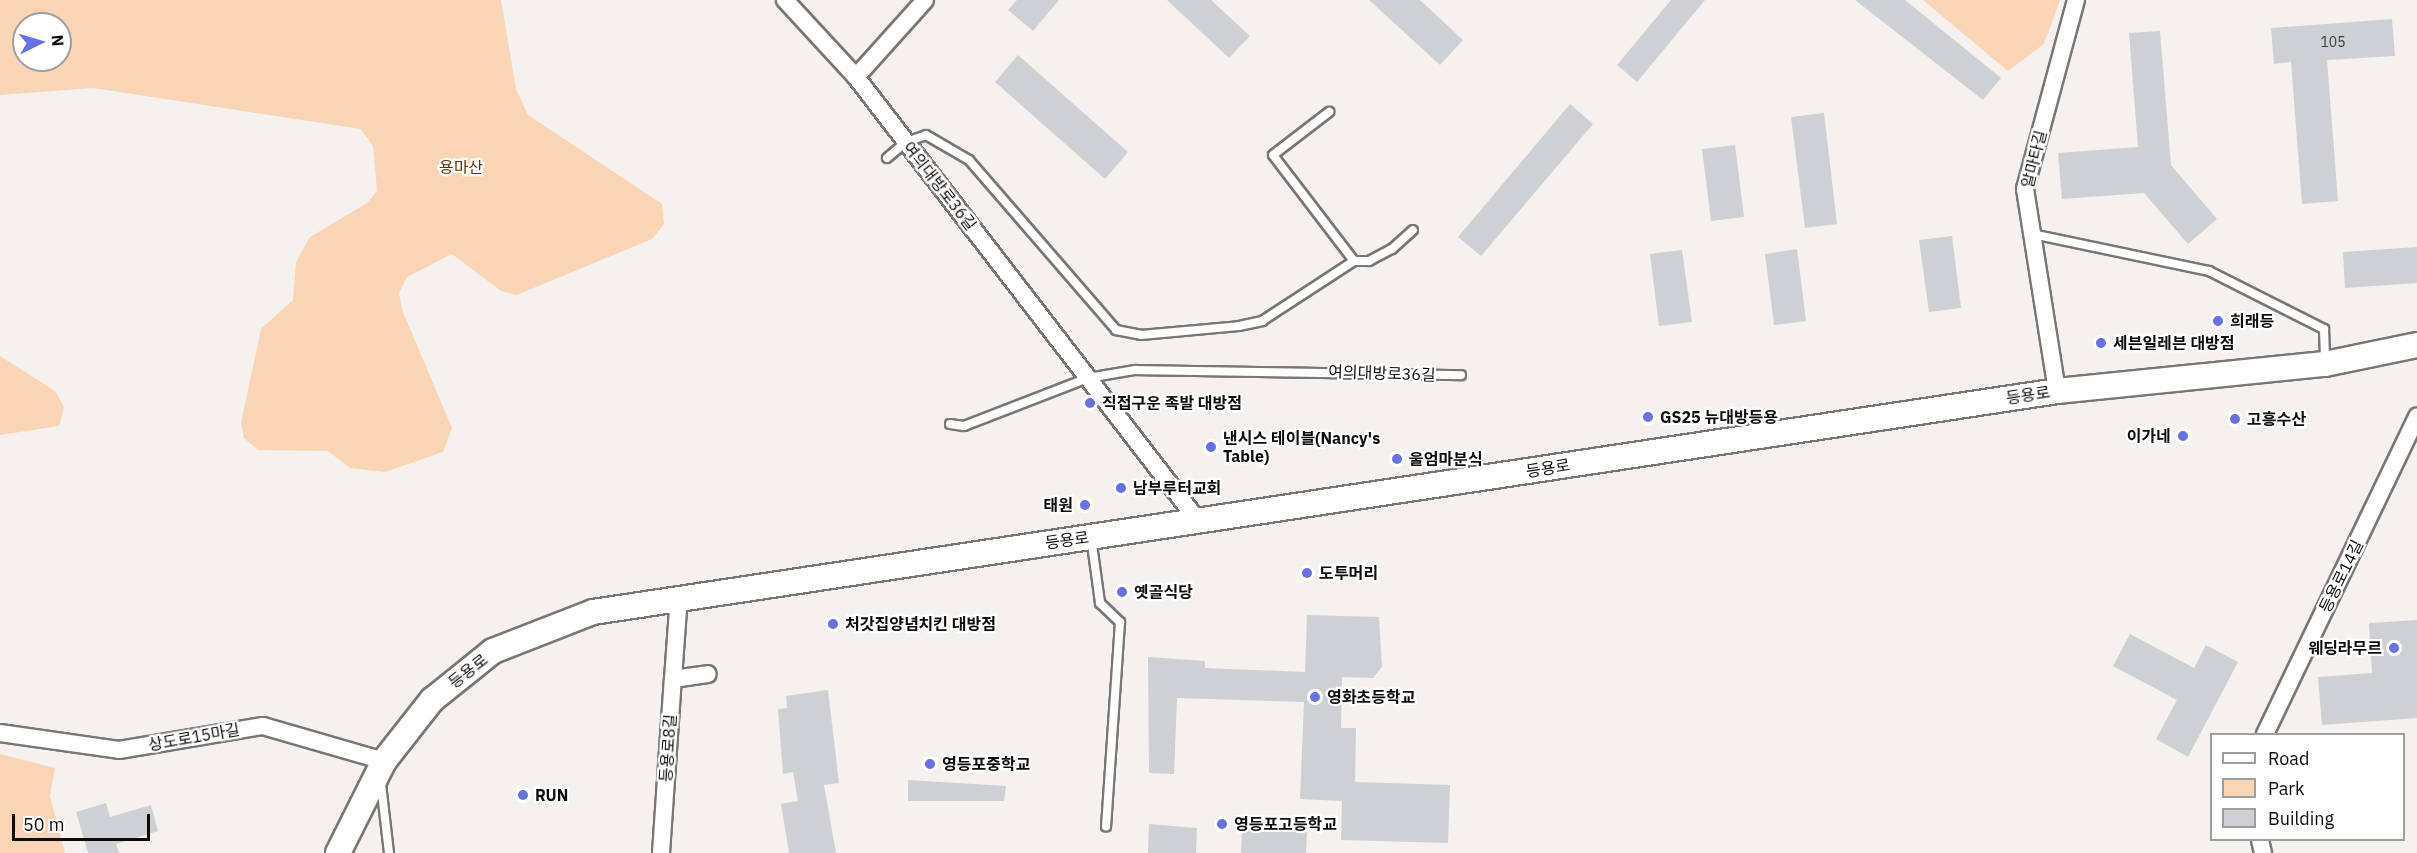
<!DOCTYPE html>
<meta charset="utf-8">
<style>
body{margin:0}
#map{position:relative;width:2417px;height:853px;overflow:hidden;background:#f5f1ee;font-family:"IBM Plex Sans","Noto Sans KR",sans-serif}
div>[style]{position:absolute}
.green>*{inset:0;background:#f9d5b6}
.building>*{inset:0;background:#cfd0d4}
.roads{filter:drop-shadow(2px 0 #797673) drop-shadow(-2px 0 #797673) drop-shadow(0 2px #797673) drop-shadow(0 -2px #797673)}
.lane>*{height:8px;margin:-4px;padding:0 4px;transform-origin:4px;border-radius:4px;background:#fff}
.street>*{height:16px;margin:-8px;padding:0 8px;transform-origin:8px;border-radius:8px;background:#fff}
.secondary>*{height:24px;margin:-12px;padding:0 12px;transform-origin:12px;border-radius:12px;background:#fff}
.dots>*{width:16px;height:16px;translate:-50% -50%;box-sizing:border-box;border:3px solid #fff;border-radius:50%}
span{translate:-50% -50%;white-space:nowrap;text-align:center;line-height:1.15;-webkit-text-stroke:4.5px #fff;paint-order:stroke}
.number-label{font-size:14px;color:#3e3d3d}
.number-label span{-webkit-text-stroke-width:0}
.street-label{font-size:16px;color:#0d0c0b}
.park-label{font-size:16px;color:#603300}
.poi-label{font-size:16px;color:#0d0c0b;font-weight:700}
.left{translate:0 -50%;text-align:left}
.right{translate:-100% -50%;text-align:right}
.legend{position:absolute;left:2210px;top:733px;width:195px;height:108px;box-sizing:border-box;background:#fff;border:2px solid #9e9e9d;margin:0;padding:8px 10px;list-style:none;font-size:18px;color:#0d0c0b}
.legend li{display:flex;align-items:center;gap:12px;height:30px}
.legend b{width:30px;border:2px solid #9e9e9d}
.north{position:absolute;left:12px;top:12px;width:60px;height:60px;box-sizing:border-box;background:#fff;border:2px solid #9e9e9d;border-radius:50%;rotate:85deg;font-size:16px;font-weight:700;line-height:24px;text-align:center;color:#0d0c0b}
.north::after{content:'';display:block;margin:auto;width:21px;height:27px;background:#6770e9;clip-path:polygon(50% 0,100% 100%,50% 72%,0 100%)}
.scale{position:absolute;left:12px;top:814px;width:138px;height:27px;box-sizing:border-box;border:3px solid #0d0c0b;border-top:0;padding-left:8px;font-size:18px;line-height:21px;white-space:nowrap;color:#0d0c0b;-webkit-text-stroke:4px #fff;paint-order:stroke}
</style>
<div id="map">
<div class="green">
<i style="clip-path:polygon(evenodd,0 0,501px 0,516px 89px,528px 115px,662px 204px,664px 224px,652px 239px,517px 295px,501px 291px,452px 254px,407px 277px,399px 293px,403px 312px,452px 428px,443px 452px,385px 472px,350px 468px,328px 451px,258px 450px,244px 438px,241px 423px,261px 329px,293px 300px,296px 262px,310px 237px,367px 203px,377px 191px,373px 146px,361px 129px,93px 88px,0 95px,0 0,24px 24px,60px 24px,60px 60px,24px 60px,24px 24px)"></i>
<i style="clip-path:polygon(1923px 0,2060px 0,2044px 44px,2008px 71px)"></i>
<i style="clip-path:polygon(0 356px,55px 391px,64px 407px,59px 426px,0 435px)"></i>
<i style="clip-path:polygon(0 754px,55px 768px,50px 796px,65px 853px,0 853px)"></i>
</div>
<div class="building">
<i style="clip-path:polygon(1017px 0,1059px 0,1033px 31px,1008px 10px)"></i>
<i style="clip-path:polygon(1167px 0,1211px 0,1250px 36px,1229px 58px)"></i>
<i style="clip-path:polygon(1369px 0,1420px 0,1463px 40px,1440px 65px)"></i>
<i style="clip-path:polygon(1671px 0,1705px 0,1637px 82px,1617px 65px)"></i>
<i style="clip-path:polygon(1855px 0,1905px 0,2001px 78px,1983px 100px)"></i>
<i style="clip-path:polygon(2392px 19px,2395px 56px,2327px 60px,2338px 201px,2302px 204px,2291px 62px,2274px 64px,2271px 28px)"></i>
<i style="clip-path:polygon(2160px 31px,2171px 165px,2217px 219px,2188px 244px,2144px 193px,2062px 199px,2058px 153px,2138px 147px,2129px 33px)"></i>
<i style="clip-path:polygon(1018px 55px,1128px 152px,1105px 179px,995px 82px)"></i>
<i style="clip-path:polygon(1570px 104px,1593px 124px,1481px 256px,1458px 237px)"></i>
<i style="clip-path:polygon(1824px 113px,1837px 224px,1805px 228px,1791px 117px)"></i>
<i style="clip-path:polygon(1735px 145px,1744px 217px,1711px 221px,1702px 149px)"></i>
<i style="clip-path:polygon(1952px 236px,1961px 308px,1929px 312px,1919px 240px)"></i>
<i style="clip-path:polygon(2417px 247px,2417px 283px,2345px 288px,2343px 252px)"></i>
<i style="clip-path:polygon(1797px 249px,1806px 321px,1774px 325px,1765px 254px)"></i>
<i style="clip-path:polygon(1682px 250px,1692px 322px,1659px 326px,1650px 254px)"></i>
<i style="clip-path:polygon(1307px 615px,1379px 617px,1382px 667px,1373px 678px,1342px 677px,1341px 728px,1356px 728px,1355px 782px,1450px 785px,1448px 843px,1341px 840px,1342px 801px,1300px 799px,1304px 702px,1177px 698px,1174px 774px,1149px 773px,1148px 657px,1205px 661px,1205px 668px,1305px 672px)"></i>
<i style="clip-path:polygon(2417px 620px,2417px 718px,2322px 725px,2318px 677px,2372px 673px,2369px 623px)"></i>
<i style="clip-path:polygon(2130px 634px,2194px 668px,2206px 645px,2238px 662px,2188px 757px,2156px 739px,2177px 700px,2113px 666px)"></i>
<i style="clip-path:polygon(828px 690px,839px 783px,824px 785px,836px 853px,789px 853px,781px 804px,798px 801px,793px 772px,783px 774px,778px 709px,787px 708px,786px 696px)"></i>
<i style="clip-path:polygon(908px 780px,1006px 786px,1004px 801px,908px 801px)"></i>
<i style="clip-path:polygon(106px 803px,110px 817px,151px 805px,158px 831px,116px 844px,119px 853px,88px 853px,76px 812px)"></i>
<i style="clip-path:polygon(1149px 824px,1197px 828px,1196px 853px,1148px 853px)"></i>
<i style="clip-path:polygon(1242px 829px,1307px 831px,1306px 853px,1241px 853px)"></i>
</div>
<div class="roads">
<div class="lane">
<i style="left:887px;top:158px;width:25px;rotate:-40deg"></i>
<i style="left:906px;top:142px;width:21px;rotate:-19deg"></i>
<i style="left:926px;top:135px;width:50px;rotate:30.2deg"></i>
<i style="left:969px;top:160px;width:225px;rotate:49.1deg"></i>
<i style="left:1116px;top:330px;width:25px;rotate:11deg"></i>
<i style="left:1141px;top:335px;width:98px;rotate:-5.2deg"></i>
<i style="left:1239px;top:326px;width:24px;rotate:-12deg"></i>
<i style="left:1262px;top:321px;width:110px;rotate:-33.1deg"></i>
<i style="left:1354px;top:261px;width:133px;rotate:-127.4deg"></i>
<i style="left:1273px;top:155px;width:71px;rotate:-37.5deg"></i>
<i style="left:2032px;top:234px;width:181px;rotate:11.8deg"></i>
<i style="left:2209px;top:271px;width:129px;rotate:26.8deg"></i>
<i style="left:2324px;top:329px;width:34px;rotate:88deg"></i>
<i style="left:1354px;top:261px;width:15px"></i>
<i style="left:1369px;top:261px;width:26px;rotate:-28deg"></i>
<i style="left:1392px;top:249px;width:28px;rotate:-42deg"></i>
<i style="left:950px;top:424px;width:14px;rotate:8deg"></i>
<i style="left:964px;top:426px;width:133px;rotate:-21.2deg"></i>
<i style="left:1088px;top:378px;width:48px;rotate:-9.7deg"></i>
<i style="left:1135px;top:370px;width:326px;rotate:0.9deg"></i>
<i style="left:1091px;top:537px;width:67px;rotate:82.2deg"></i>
<i style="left:1100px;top:603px;width:28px;rotate:44deg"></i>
<i style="left:1120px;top:622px;width:205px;rotate:93.9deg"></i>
<i style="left:381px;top:784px;width:69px;rotate:83.4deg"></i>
</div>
<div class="street">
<i style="left:785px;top:0;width:105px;rotate:47.3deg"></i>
<i style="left:856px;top:77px;width:562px;rotate:52.38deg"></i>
<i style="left:856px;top:77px;width:103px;rotate:-48.1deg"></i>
<i style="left:2057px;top:391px;width:205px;rotate:-99deg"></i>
<i style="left:2025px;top:189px;width:196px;rotate:-74.9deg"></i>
<i style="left:673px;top:679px;width:83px;rotate:-85.9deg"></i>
<i style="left:0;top:733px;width:120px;rotate:8.1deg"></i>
<i style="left:119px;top:750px;width:146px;rotate:-9.5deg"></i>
<i style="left:263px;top:726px;width:126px;rotate:16.1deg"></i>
<i style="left:2265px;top:734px;width:352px;rotate:-64.4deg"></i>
<i style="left:2260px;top:840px;width:13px;rotate:77deg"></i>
<i style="left:661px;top:853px;width:174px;rotate:-86.1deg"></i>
<i style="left:673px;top:679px;width:35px;rotate:-8deg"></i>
</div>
<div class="secondary">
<i style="left:338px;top:853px;width:103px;rotate:-63.4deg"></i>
<i style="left:384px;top:761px;width:78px;rotate:-51.8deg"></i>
<i style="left:432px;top:700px;width:78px;rotate:-38.8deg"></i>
<i style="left:493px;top:651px;width:107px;rotate:-21.3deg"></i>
<i style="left:593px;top:612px;width:1481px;rotate:-8.58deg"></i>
<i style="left:2057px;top:391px;width:269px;rotate:-5.8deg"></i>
<i style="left:2325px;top:364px;width:94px;rotate:-11.7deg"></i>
</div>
</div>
<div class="dots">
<i style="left:2218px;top:321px;background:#6770e9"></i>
<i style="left:2101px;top:343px;background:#6770e9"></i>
<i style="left:1090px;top:403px;background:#6770e9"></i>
<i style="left:1648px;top:417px;background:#6770e9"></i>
<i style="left:2235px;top:419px;background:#6770e9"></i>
<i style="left:2183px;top:436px;background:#6770e9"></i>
<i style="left:1211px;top:447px;background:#6770e9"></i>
<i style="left:1397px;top:459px;background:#6770e9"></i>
<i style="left:1121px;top:488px;background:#6770e9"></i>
<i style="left:1085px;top:505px;background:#6770e9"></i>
<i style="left:1307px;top:573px;background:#6770e9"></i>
<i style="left:1122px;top:592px;background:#6770e9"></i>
<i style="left:833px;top:624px;background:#6770e9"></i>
<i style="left:2394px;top:648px;background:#6770e9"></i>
<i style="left:1315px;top:697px;background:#6770e9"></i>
<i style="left:930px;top:764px;background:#6770e9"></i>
<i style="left:523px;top:795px;background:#6770e9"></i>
<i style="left:1222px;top:824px;background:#6770e9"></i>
</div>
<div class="number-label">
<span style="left:2333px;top:42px">105</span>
</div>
<div class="street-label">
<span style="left:2034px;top:159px;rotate:-76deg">알마타길</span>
<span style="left:940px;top:186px;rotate:52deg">여의대방로36길</span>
<span style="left:1382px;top:373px;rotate:2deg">여의대방로36길</span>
<span style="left:2028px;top:395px;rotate:-9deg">등용로</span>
<span style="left:1548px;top:468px;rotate:-9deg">등용로</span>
<span style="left:1067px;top:540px;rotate:-8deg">등용로</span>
<span style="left:2341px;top:576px;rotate:-64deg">등용로14길</span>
<span style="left:468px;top:671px;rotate:-38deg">등용로</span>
<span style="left:194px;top:737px;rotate:-10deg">상도로15마길</span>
<span style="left:668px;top:748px;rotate:-86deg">등용로8길</span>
</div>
<div class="park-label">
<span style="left:461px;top:167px">용마산</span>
</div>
<div class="poi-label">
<span class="left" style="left:2230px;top:321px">희래등</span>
<span class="left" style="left:2113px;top:343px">세븐일레븐 대방점</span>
<span class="left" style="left:1102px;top:403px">직접구운 족발 대방점</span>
<span class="left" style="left:1660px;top:417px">GS25 뉴대방등용</span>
<span class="left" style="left:2247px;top:419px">고흥수산</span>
<span class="right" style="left:2171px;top:436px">이가네</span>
<span class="left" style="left:1223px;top:447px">낸시스 테이블(Nancy's<br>Table)</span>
<span class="left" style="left:1409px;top:459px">울엄마분식</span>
<span class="left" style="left:1133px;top:488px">남부루터교회</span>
<span class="right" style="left:1073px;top:505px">태원</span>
<span class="left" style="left:1319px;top:573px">도투머리</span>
<span class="left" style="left:1134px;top:592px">옛골식당</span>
<span class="left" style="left:845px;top:624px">처갓집양념치킨 대방점</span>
<span class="right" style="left:2382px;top:648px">웨딩라무르</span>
<span class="left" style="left:1327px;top:697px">영화초등학교</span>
<span class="left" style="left:942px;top:764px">영등포중학교</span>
<span class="left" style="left:535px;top:795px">RUN</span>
<span class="left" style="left:1234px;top:824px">영등포고등학교</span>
</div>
<ul class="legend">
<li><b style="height:8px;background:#fff"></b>Road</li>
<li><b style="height:16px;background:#f9d5b6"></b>Park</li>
<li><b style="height:16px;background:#cfd0d4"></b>Building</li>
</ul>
<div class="north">N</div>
<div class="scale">50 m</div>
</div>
